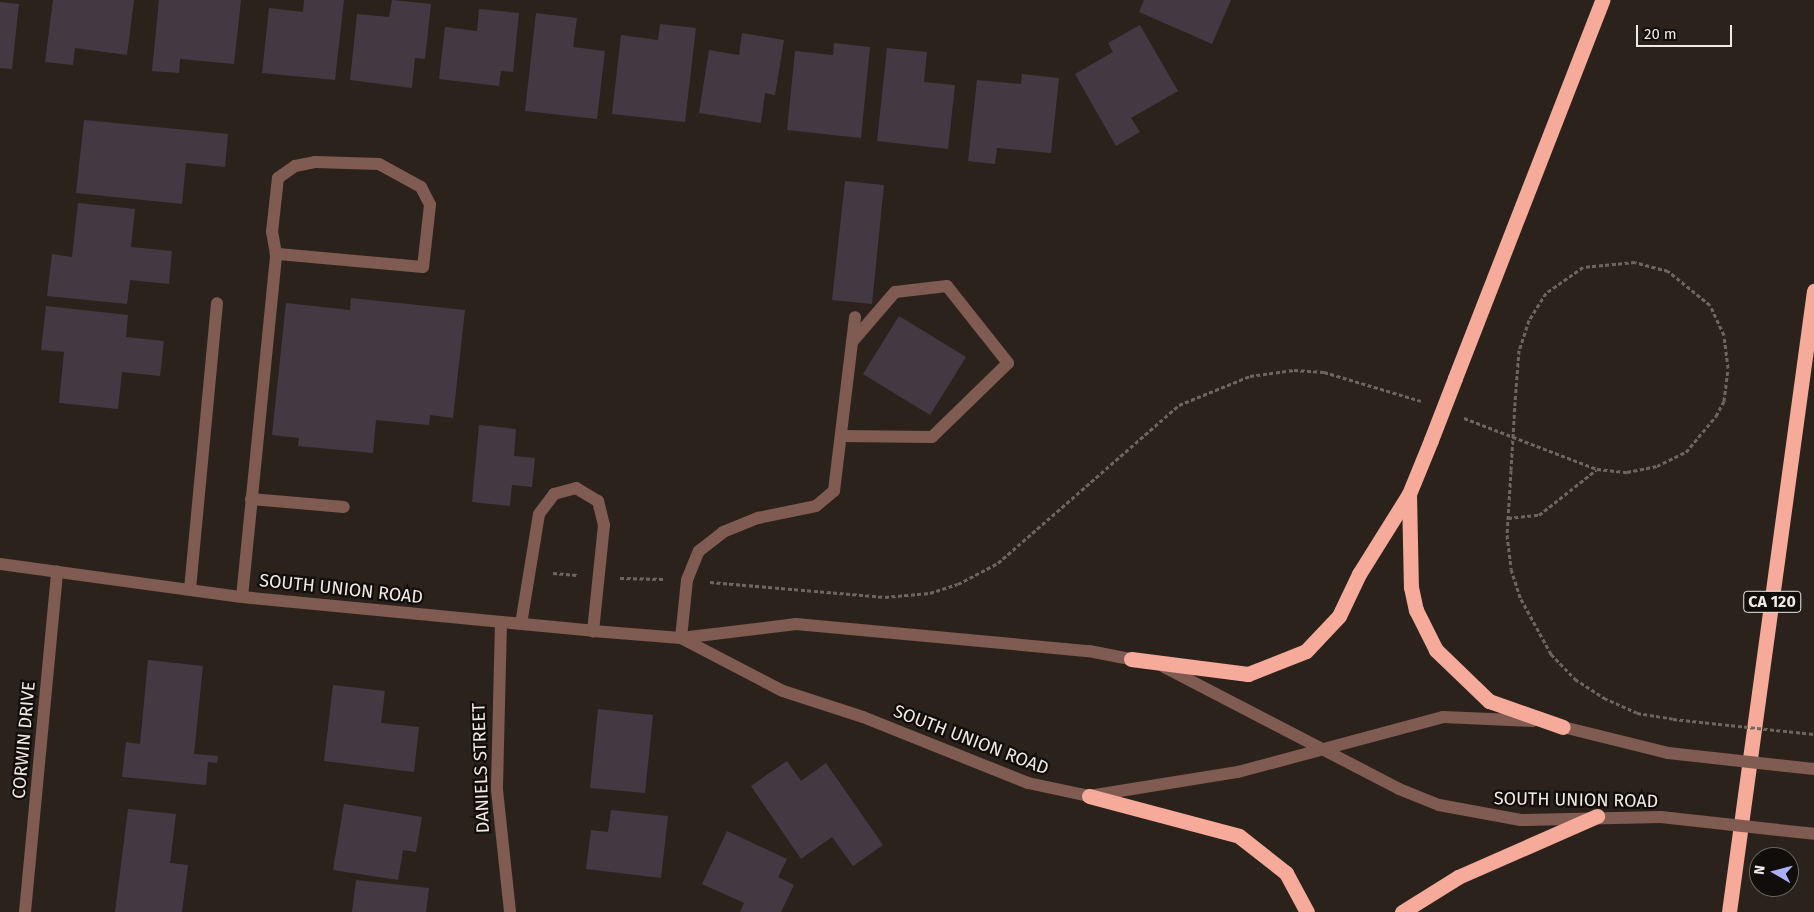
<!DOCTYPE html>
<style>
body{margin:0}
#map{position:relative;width:1814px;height:912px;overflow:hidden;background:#2c221c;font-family:"Fira Sans",sans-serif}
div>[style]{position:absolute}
.building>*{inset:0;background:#433942}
.path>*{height:3px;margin-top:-1.5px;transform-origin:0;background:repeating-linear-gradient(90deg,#6e655f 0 4px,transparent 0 6.5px)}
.minor>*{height:12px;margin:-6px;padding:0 6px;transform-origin:6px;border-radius:6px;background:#805b52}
.highway>*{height:15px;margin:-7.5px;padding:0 7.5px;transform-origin:7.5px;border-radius:7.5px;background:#f5aa9a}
.path-bridge>*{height:3px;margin-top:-1.5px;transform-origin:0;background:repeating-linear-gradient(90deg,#6e655f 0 4px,transparent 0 6.5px)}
.minor-bridge>*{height:12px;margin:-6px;padding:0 6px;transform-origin:6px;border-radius:6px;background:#805b52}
.highway-bridge>*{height:15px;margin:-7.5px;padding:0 7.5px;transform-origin:7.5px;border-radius:7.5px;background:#f5aa9a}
span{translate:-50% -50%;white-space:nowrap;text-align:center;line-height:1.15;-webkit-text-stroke:4.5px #110d0a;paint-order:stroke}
.shield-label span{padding:1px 4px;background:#110d0a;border:1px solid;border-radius:4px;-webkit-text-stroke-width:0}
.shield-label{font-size:16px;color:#f1e9e5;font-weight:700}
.street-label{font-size:18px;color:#f1e9e5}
.north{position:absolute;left:1749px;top:847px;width:50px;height:50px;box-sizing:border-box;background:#110d0a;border:1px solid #6b6562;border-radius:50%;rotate:278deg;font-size:14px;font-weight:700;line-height:20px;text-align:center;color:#f1e9e5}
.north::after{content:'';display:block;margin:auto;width:18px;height:22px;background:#acaffb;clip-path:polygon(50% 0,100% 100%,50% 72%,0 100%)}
.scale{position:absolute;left:1636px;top:25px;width:96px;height:22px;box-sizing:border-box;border:2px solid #f1e9e5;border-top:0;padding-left:6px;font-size:15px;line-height:18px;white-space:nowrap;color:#f1e9e5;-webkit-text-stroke:4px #110d0a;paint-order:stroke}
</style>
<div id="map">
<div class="building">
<i style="clip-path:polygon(53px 0,134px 0,127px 55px,75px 48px,73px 65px,45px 62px)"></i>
<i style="clip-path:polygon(159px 0,241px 0,234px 64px,180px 59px,179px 73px,152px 71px)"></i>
<i style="clip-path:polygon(304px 0,344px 0,335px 80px,262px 73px,269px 8px,303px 12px)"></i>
<i style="clip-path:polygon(392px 0,431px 4px,425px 59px,415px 58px,412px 88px,350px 80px,357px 14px,389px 17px)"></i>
<i style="clip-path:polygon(1144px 0,1231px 0,1212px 44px,1139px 12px)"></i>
<i style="clip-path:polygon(0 2px,19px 4px,12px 69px,0 68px)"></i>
<i style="clip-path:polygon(479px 9px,519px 13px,513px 72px,501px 71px,499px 86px,439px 79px,445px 27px,477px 31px)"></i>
<i style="clip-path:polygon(536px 13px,577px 18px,573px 47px,605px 51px,597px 119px,525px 111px)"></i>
<i style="clip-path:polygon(660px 24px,696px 28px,685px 122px,612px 114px,621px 35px,658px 40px)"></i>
<i style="clip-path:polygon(1140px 25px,1178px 91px,1131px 118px,1140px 132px,1116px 146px,1075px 74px,1113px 52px,1108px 43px)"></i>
<i style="clip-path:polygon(742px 33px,784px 40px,775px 95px,765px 93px,761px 123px,699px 113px,709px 50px,739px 55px)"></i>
<i style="clip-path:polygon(834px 43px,870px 47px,861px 138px,787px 130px,795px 51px,833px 55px)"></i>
<i style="clip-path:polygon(887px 48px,927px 52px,924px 82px,955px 85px,948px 149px,877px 141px)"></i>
<i style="clip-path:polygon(1022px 74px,1059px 78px,1051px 153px,997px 148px,995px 164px,968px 161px,977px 80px,1021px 84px)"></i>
<i style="clip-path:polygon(84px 120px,228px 134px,225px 167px,186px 163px,182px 204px,76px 193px)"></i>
<i style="clip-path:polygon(845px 181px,884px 185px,872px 304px,832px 300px)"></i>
<i style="clip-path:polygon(78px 203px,135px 209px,131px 247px,172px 251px,169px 284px,130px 280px,127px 304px,47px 296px,52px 254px,72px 257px)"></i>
<i style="clip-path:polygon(351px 298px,465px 310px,453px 418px,430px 415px,429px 425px,376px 420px,373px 453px,298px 446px,299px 438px,272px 435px,286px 303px,350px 310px)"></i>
<i style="clip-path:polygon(46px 306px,128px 315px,126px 337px,164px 341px,160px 376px,122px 372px,118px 409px,59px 403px,64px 352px,41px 350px)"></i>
<i style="clip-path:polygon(899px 316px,966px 357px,930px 415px,863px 374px)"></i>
<i style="clip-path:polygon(479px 425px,516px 429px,514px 456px,535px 458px,532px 487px,512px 485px,510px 506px,472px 502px)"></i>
<i style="clip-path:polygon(148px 660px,203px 666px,194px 754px,218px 756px,217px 763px,208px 762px,206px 785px,122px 777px,126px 742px,140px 744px)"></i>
<i style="clip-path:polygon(333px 685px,385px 691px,381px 723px,419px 727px,414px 772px,324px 761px)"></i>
<i style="clip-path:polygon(598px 709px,653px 715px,645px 793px,590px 788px)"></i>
<i style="clip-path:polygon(787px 761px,801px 781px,826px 763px,883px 845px,853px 866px,832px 837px,801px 859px,751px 786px)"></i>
<i style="clip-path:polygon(344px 804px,422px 817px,416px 852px,403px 850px,398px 880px,333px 870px)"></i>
<i style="clip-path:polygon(128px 809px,176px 814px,170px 863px,188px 865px,182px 912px,115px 912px)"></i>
<i style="clip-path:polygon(611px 810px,668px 816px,661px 878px,586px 869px,591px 830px,608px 832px)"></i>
<i style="clip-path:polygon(727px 831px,787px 859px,778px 877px,794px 885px,781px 912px,740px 912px,744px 903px,702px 884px)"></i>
<i style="clip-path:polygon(356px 880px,429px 888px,426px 912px,352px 912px)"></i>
</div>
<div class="path">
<i style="left:1464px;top:418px;width:142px;rotate:21deg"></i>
<i style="left:1597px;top:469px;width:30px;rotate:6deg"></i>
<i style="left:1627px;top:472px;width:31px;rotate:-11deg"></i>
<i style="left:1657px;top:466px;width:32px;rotate:-26deg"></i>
<i style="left:1686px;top:452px;width:47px;rotate:-50.2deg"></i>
<i style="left:1716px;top:416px;width:17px;rotate:-62deg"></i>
<i style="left:1724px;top:401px;width:33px;rotate:-83deg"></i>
<i style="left:1728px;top:368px;width:33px;rotate:-97deg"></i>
<i style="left:1724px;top:335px;width:33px;rotate:-115deg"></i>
<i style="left:1710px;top:305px;width:54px;rotate:-141deg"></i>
<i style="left:1668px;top:271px;width:34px;rotate:-165deg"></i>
<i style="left:1635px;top:262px;width:52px;rotate:174.5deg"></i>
<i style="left:1583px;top:267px;width:45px;rotate:144.9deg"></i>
<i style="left:1546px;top:293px;width:32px;rotate:122deg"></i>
<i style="left:1529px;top:320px;width:32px;rotate:108deg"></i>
<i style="left:1519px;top:350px;width:52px;rotate:94.4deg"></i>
<i style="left:1511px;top:470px;width:65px;rotate:93.5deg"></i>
<i style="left:1507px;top:535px;width:34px;rotate:83deg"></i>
<i style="left:1511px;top:569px;width:32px;rotate:72deg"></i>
<i style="left:1521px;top:599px;width:63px;rotate:61.4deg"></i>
<i style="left:1551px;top:654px;width:35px;rotate:46deg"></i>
<i style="left:1575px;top:679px;width:35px;rotate:33deg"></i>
<i style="left:1604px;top:698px;width:36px;rotate:24deg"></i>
<i style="left:1637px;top:713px;width:36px;rotate:9deg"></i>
<i style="left:1508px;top:518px;width:31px;rotate:-6deg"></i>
<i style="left:1539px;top:515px;width:73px;rotate:-38.3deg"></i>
<i style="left:553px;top:573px;width:24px;rotate:5deg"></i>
<i style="left:620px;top:578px;width:44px;rotate:1.3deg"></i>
<i style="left:710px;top:582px;width:176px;rotate:4.9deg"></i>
<i style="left:885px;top:597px;width:45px;rotate:-5.1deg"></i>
<i style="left:930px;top:593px;width:29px;rotate:-18deg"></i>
<i style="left:958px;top:584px;width:45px;rotate:-27.7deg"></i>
<i style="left:998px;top:563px;width:240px;rotate:-41.1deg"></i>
<i style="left:1179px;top:405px;width:77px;rotate:-22.2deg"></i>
<i style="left:1250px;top:376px;width:44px;rotate:-7.8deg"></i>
<i style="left:1294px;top:370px;width:30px;rotate:4deg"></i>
<i style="left:1324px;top:372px;width:101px;rotate:16.6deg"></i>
</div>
<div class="minor">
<i style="left:841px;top:436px;width:91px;rotate:0.6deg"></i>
<i style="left:932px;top:437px;width:106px;rotate:-44.2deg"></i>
<i style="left:1008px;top:363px;width:98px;rotate:-128.4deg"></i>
<i style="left:947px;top:286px;width:52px;rotate:173.4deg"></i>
<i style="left:895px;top:292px;width:66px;rotate:130.7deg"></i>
<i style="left:251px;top:499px;width:93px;rotate:4.9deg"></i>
<i style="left:0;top:564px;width:244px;rotate:7.8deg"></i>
<i style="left:242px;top:597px;width:353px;rotate:5.5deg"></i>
<i style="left:593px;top:631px;width:88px;rotate:4.5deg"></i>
<i style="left:681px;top:638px;width:116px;rotate:-6.9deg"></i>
<i style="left:796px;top:624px;width:294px;rotate:5.3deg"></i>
<i style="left:1089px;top:651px;width:52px;rotate:11.1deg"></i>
<i style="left:190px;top:589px;width:287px;rotate:-84.6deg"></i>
<i style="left:242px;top:597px;width:345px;rotate:-84.3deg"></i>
<i style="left:276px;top:254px;width:22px;rotate:-100deg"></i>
<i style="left:272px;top:232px;width:54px;rotate:-83.7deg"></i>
<i style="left:278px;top:178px;width:21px;rotate:-35deg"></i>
<i style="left:295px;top:166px;width:20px;rotate:-11deg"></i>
<i style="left:315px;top:162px;width:64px;rotate:1.8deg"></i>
<i style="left:379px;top:164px;width:48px;rotate:28.7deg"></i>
<i style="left:421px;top:187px;width:20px;rotate:63deg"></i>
<i style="left:430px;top:205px;width:62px;rotate:96.4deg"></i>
<i style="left:423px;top:267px;width:148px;rotate:-174.9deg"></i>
<i style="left:501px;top:622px;width:168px;rotate:91.4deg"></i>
<i style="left:497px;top:790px;width:123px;rotate:83.9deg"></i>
<i style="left:521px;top:624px;width:111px;rotate:-80.7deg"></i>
<i style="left:539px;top:514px;width:25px;rotate:-53deg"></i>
<i style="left:554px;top:494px;width:23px;rotate:-15deg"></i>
<i style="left:576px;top:488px;width:26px;rotate:31deg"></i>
<i style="left:598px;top:501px;width:25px;rotate:76deg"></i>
<i style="left:604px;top:525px;width:107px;rotate:95.9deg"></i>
<i style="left:681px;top:638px;width:115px;rotate:27.5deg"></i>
<i style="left:783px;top:691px;width:84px;rotate:18deg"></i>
<i style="left:863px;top:717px;width:178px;rotate:21.8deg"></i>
<i style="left:1028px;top:783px;width:62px;rotate:12deg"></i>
<i style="left:1089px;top:796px;width:151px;rotate:-9.2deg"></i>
<i style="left:1238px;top:772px;width:212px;rotate:-15deg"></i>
<i style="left:1443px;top:717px;width:90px;rotate:2.5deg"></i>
<i style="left:681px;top:638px;width:58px;rotate:-84.1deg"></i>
<i style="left:687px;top:580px;width:31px;rotate:-68deg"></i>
<i style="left:699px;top:551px;width:31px;rotate:-38deg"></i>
<i style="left:723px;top:532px;width:38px;rotate:-22deg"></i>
<i style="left:758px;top:518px;width:59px;rotate:-11.7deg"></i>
<i style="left:816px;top:506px;width:23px;rotate:-40deg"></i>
<i style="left:834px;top:491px;width:175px;rotate:-83.1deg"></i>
<i style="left:1164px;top:667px;width:265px;rotate:27.4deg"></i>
<i style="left:1399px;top:789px;width:43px;rotate:21.8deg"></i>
<i style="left:1439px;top:805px;width:83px;rotate:10.4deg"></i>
<i style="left:1521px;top:820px;width:140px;rotate:-1.2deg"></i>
<i style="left:1555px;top:725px;width:116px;rotate:13.9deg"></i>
<i style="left:25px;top:912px;width:342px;rotate:-84.6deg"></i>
</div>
<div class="highway">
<i style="left:1455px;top:378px;width:406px;rotate:-68.7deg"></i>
<i style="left:1409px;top:494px;width:93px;rotate:88.8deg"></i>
<i style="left:1411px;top:587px;width:24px;rotate:78deg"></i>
<i style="left:1416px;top:610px;width:45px;rotate:63.4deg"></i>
<i style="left:1436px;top:650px;width:74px;rotate:43.9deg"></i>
<i style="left:1489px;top:701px;width:78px;rotate:19.4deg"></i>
<i style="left:1131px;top:659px;width:118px;rotate:7.3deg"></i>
<i style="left:1248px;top:674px;width:62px;rotate:-21.6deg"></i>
<i style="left:1306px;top:651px;width:48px;rotate:-46.7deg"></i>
<i style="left:1339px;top:616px;width:47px;rotate:-64.5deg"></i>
<i style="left:1359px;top:574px;width:94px;rotate:-58deg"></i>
<i style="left:1409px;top:494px;width:58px;rotate:-67.8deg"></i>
<i style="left:1089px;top:796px;width:155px;rotate:14.9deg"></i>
<i style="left:1239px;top:836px;width:60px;rotate:38.2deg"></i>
<i style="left:1286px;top:873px;width:44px;rotate:61.7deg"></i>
<i style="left:1402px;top:912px;width:66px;rotate:-32deg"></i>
<i style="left:1458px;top:877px;width:152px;rotate:-23.7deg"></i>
<i style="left:1729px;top:912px;width:627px;rotate:-82.21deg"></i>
</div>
<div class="path-bridge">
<i style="left:1511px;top:470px;width:68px;rotate:-86.6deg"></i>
<i style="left:1673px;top:719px;width:142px;rotate:6.1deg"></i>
</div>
<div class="minor-bridge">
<i style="left:1668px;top:753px;width:147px;rotate:6.3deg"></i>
<i style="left:1661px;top:817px;width:154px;rotate:6.3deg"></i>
</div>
<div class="highway-bridge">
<i style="left:1431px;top:440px;width:66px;rotate:-68.8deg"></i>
</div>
<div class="shield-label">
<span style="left:1772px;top:602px">CA 120</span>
</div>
<div class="street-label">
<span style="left:341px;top:589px;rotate:6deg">SOUTH UNION ROAD</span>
<span style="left:24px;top:740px;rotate:-85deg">CORWIN DRIVE</span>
<span style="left:971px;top:740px;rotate:21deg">SOUTH UNION ROAD</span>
<span style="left:481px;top:768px;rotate:-92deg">DANIELS STREET</span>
<span style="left:1576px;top:800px;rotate:1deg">SOUTH UNION ROAD</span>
</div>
<div class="north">N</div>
<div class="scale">20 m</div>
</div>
